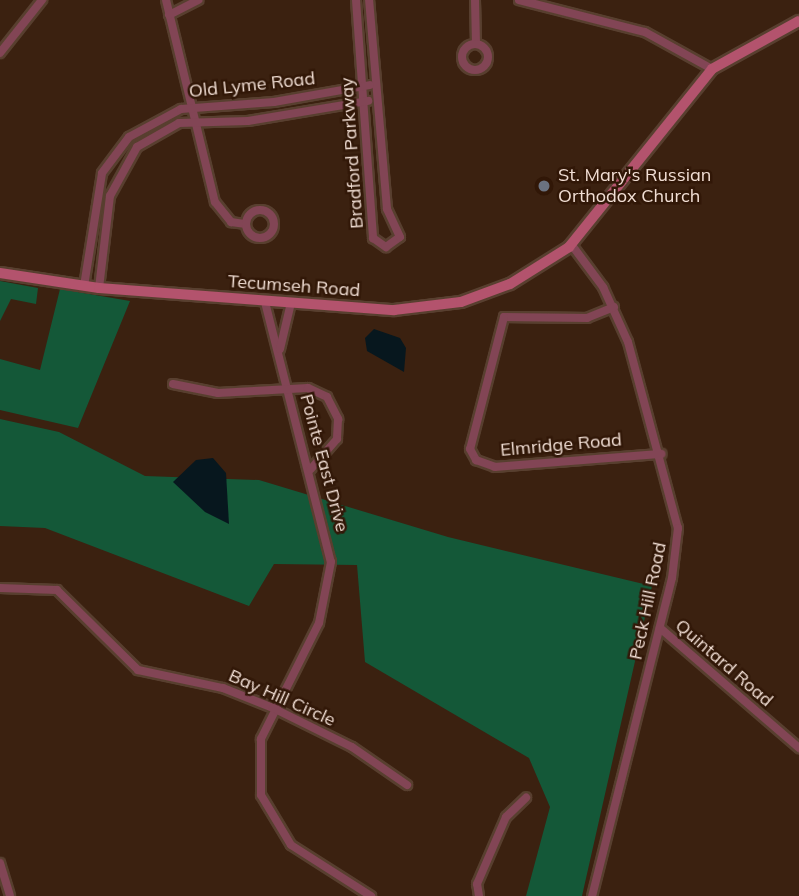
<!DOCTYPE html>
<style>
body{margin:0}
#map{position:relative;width:799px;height:896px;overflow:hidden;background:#3b2110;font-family:Mulish,sans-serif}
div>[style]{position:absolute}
.green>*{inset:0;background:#145838}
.water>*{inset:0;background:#07171e}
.roads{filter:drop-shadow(2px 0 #583f2f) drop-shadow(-2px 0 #583f2f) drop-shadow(0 2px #583f2f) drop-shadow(0 -2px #583f2f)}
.street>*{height:8px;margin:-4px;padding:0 4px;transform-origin:4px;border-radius:4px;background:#824555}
.street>.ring{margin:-4px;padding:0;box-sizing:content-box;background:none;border:8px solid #824555;border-radius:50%}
.secondary>*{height:10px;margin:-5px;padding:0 5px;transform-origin:5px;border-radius:5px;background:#b3536d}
.dots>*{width:19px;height:19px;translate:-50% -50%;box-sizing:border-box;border:4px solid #311707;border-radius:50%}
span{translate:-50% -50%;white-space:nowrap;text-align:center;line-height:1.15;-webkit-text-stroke:5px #311707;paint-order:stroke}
.street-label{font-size:18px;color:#f1ded4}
.poi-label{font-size:18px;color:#f1ded4}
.left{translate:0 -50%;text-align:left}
</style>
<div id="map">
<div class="green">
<i style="clip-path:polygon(0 281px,38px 288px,36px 304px,11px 299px,0 321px)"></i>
<i style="clip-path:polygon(60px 289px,130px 301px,78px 428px,0 410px,0 359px,40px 370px)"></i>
<i style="clip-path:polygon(0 419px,59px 432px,145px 476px,259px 480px,448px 537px,652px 586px,582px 896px,526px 896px,550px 807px,529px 758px,365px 662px,357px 565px,274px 564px,249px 606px,45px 528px,0 526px)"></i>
</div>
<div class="water">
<i style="clip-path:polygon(374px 329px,400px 338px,406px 348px,404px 372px,367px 351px,365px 338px)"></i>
<i style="clip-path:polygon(213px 458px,226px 473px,229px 524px,205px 512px,173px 482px,196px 460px)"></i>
</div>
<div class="roads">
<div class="street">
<i style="left:166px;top:0;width:208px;rotate:76.4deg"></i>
<i style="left:215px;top:202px;width:26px;rotate:51deg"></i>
<i style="left:231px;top:222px;width:15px;rotate:8deg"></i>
<i style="left:356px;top:0;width:239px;rotate:85.9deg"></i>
<i style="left:373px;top:238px;width:16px;rotate:35deg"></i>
<i style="left:386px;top:247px;width:17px;rotate:-36deg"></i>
<i style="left:400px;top:237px;width:31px;rotate:-115deg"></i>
<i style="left:387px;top:209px;width:210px;rotate:-94.9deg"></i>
<i style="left:475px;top:0;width:43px;rotate:88.7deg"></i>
<i style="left:519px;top:0;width:130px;rotate:14.3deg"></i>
<i style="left:645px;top:32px;width:77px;rotate:28.9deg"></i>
<i style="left:169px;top:15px;width:33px;rotate:-27deg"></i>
<i class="ring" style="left:462px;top:44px;width:18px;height:18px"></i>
<i style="left:0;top:53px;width:68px;rotate:-51.6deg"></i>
<i class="ring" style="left:246px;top:210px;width:20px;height:20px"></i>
<i style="left:571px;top:244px;width:54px;rotate:53.3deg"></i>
<i style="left:603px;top:287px;width:60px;rotate:65.6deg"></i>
<i style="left:628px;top:342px;width:193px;rotate:75deg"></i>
<i style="left:678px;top:528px;width:50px;rotate:96.8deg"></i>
<i style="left:672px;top:578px;width:328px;rotate:104.1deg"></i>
<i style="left:84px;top:286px;width:114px;rotate:-80.9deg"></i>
<i style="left:102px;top:173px;width:45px;rotate:-53.1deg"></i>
<i style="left:129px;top:137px;width:59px;rotate:-28.3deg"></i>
<i style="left:181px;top:109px;width:93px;rotate:-4.3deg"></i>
<i style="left:274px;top:102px;width:97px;rotate:-10deg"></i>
<i style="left:99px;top:288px;width:93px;rotate:-83.2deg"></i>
<i style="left:110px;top:196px;width:56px;rotate:-61.1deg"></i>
<i style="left:137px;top:147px;width:48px;rotate:-29.7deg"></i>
<i style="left:179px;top:123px;width:69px;rotate:-1.7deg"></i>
<i style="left:248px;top:121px;width:122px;rotate:-9.5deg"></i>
<i style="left:265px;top:302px;width:268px;rotate:75.8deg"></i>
<i style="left:331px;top:562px;width:62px;rotate:101.1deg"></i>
<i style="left:319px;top:623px;width:130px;rotate:116.6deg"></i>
<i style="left:261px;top:739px;width:56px;rotate:90deg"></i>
<i style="left:261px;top:795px;width:58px;rotate:59deg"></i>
<i style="left:291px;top:845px;width:95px;rotate:32.5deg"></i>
<i style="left:614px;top:307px;width:29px;rotate:158deg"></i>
<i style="left:587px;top:318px;width:83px;rotate:-179.3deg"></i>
<i style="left:504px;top:317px;width:136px;rotate:104.4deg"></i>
<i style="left:470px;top:449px;width:13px;rotate:61deg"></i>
<i style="left:476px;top:460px;width:20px;rotate:20deg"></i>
<i style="left:495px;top:467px;width:167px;rotate:-4.5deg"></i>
<i style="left:280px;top:349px;width:47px;rotate:-76.6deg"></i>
<i style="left:173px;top:384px;width:46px;rotate:11.3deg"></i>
<i style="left:218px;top:393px;width:90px;rotate:-3.2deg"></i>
<i style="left:308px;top:388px;width:21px;rotate:25deg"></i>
<i style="left:327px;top:397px;width:25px;rotate:63deg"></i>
<i style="left:338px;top:419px;width:20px;rotate:93deg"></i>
<i style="left:337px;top:439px;width:40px;rotate:131deg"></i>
<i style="left:0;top:588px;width:57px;rotate:2deg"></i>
<i style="left:57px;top:590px;width:114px;rotate:44.6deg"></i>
<i style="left:138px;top:670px;width:87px;rotate:12deg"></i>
<i style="left:223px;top:688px;width:54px;rotate:21.8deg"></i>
<i style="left:273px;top:708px;width:88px;rotate:26.3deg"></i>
<i style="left:352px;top:747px;width:67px;rotate:34.6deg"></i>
<i style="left:660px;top:628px;width:184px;rotate:40.8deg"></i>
<i style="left:0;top:863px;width:34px;rotate:73deg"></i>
<i style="left:479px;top:896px;width:12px;rotate:-99deg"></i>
<i style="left:477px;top:884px;width:73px;rotate:-66.6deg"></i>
<i style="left:506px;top:817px;width:28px;rotate:-44deg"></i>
</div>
<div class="secondary">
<i style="left:0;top:273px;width:100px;rotate:8.6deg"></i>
<i style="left:99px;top:288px;width:296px;rotate:4.3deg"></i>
<i style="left:394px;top:310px;width:67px;rotate:-6.8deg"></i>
<i style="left:461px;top:302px;width:52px;rotate:-20.2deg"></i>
<i style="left:510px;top:284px;width:70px;rotate:-32.1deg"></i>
<i style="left:569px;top:247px;width:228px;rotate:-51.2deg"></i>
<i style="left:712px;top:69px;width:99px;rotate:-28.9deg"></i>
</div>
</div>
<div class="dots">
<i style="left:544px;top:186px;background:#6b7280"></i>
</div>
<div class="street-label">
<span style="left:252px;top:85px;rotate:-6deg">Old Lyme Road</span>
<span style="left:352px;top:153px;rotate:-94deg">Bradford Parkway</span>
<span style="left:294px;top:286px;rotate:4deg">Tecumseh Road</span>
<span style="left:561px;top:445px;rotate:-5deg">Elmridge Road</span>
<span style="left:324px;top:463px;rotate:75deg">Pointe East Drive</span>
<span style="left:648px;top:601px;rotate:-78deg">Peck Hill Road</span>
<span style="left:724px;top:663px;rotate:41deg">Quintard Road</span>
<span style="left:282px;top:698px;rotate:24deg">Bay Hill Circle</span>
</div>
<div class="poi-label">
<span class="left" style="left:558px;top:186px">St. Mary's Russian<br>Orthodox Church</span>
</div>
</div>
